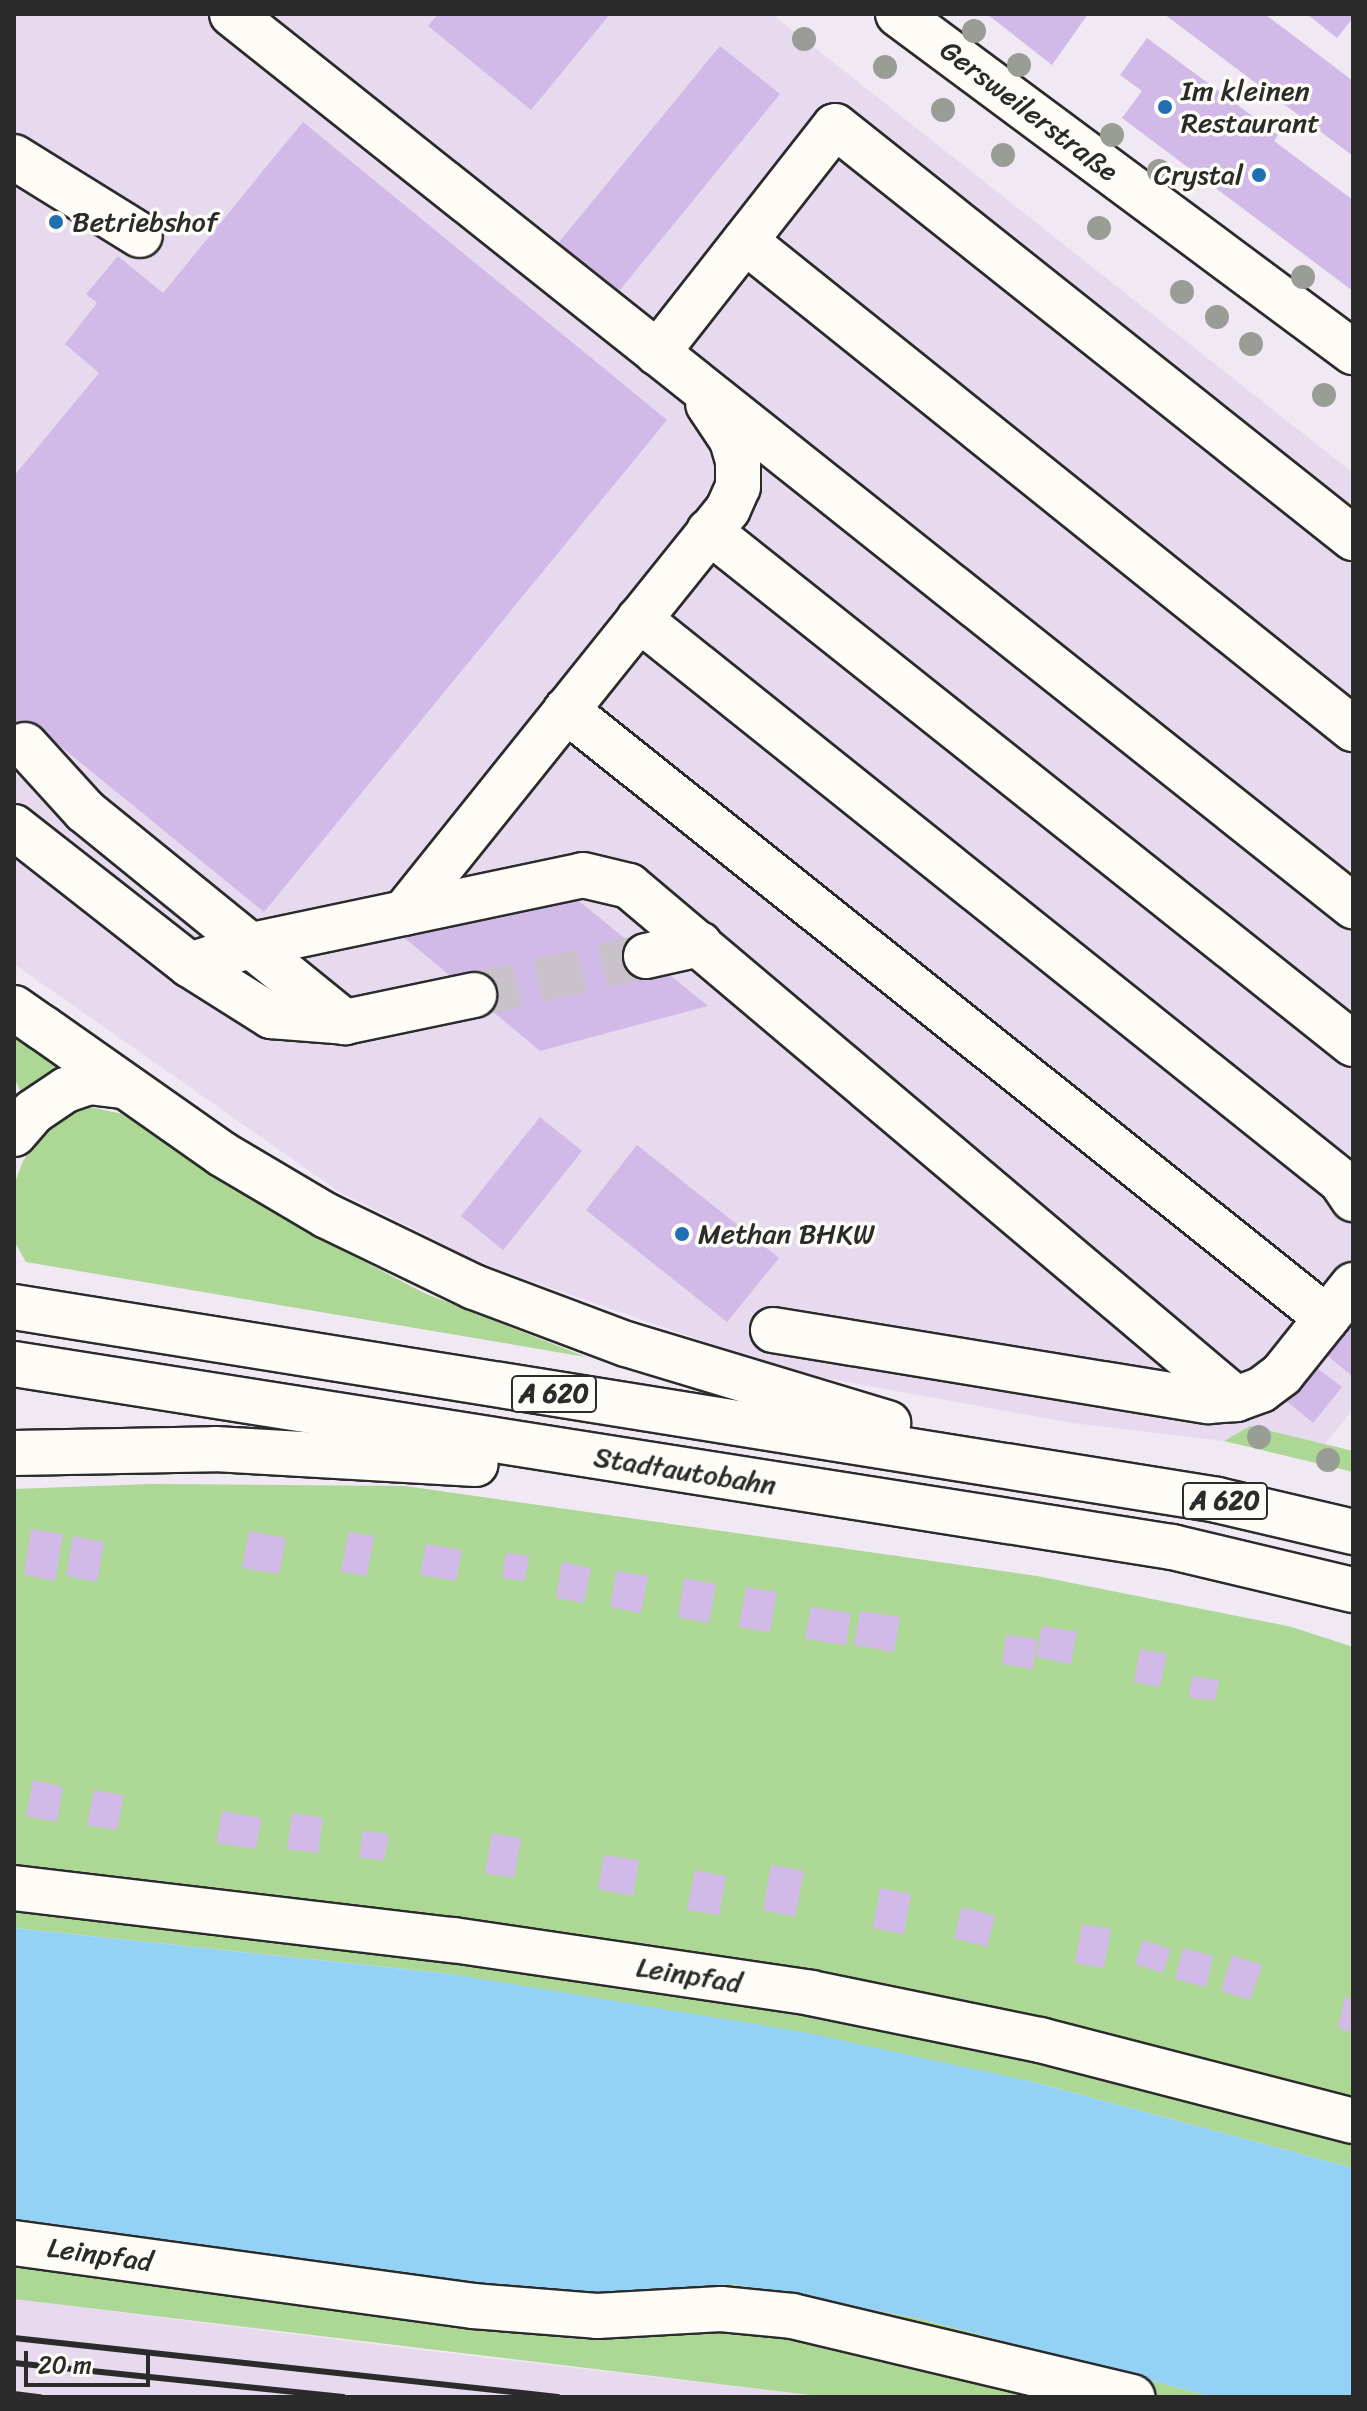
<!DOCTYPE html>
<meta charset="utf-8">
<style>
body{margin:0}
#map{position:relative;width:1367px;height:2411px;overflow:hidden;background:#f0e8f2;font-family:Sriracha,sans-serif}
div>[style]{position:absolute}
.built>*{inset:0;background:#e7daef}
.green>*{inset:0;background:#add795}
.water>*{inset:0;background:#94d2f5}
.building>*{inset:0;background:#d1b9e8}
.minor-tunnel>*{height:44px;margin-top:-22px;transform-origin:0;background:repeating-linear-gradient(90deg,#c9c2ca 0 44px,transparent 0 66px)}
.roads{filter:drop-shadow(2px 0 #2b2b2b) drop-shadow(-2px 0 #2b2b2b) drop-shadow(0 2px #2b2b2b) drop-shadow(0 -2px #2b2b2b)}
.minor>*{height:44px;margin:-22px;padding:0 22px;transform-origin:22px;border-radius:22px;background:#fdfcf7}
.major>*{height:44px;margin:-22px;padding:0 22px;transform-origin:22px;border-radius:22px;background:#fdfcf7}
.highway>*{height:44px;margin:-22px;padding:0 22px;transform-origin:22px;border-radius:22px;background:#fdfcf7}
.rail>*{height:6px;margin:-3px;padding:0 3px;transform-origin:3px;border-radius:3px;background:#2b2b2b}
.trees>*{width:24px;height:24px;margin:-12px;border-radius:50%;background:#999d96}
.dots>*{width:22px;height:22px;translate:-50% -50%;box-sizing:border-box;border:4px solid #fdfcf7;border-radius:50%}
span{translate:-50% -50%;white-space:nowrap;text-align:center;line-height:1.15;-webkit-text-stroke:7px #fdfcf7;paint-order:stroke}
.shield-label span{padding:2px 6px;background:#fdfcf7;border:2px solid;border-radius:6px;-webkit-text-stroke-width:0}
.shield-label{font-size:26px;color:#2b2b2b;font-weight:700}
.poi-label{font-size:28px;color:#2b2b2b}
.left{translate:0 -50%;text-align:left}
.right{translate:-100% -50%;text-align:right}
.street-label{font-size:28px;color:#2b2b2b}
.frame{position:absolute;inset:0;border:16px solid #2b2b2b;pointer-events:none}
.scale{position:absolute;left:24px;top:2351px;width:126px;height:36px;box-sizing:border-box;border:4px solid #2b2b2b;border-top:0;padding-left:10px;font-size:24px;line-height:28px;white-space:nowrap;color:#2b2b2b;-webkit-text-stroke:6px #fdfcf7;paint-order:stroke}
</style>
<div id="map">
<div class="built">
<i style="clip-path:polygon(14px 14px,772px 14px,1353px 473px,1353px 1409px,1325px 1444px,1251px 1426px,1224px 1441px,1072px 1423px,792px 1372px,485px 1265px,338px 1191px,14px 964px)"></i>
<i style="clip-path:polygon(14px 2299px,420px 2350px,827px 2397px,14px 2397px)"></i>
</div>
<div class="green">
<i style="clip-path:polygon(14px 1031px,58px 1066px,54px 1075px,23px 1096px,14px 1078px)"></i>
<i style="clip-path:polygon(90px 1107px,122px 1114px,317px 1237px,424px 1293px,586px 1357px,26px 1262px,14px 1241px,14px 1185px,23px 1161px,46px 1129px,69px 1112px)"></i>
<i style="clip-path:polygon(1250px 1426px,1353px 1451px,1353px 1472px,1224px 1441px)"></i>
<i style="clip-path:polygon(151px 1484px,405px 1486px,1037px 1576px,1292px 1627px,1353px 1647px,1353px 2168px,1030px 2081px,452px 1974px,14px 1928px,14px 1489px)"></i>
<i style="clip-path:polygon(14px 2219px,558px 2295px,732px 2284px,917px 2318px,1213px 2397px,827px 2397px,14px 2299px)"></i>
</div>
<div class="water">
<i style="clip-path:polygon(14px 1928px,452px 1974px,803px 2032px,1030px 2081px,1353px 2168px,1353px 2397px,1213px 2397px,917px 2318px,732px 2284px,558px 2295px,14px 2219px)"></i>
</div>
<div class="building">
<i style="clip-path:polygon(438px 14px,610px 14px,531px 110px,428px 26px)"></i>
<i style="clip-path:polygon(987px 14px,1088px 14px,1052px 65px)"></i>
<i style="clip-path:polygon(1164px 14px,1264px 14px,1286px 30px,1353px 81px,1353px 156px)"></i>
<i style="clip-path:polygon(1307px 14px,1353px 14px,1353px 18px,1337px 38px)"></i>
<i style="clip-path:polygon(1147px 38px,1278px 135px,1274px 141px,1353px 200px,1353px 291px,1122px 118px,1142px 91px,1120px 75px)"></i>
<i style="clip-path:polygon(720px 46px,780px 94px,615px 296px,555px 247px)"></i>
<i style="clip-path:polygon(303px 122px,667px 420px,264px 912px,38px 728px,14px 759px,14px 476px,99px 373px,65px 344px,97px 303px,86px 294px,118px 256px,163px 293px)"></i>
<i style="clip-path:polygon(564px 889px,708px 1006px,540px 1051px,394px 929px)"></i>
<i style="clip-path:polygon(540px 1117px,582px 1151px,503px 1250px,461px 1216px)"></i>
<i style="clip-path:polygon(637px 1145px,779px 1258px,727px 1322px,586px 1210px)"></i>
<i style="clip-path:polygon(1353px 1316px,1353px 1373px,1351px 1375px,1324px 1353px)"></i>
<i style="clip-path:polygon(1313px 1365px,1342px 1387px,1313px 1423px,1285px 1400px)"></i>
<i style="clip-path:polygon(31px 1529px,63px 1534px,55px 1581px,24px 1575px)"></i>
<i style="clip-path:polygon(249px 1531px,286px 1538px,279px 1574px,242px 1568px)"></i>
<i style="clip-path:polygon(348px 1532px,374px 1536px,367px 1576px,341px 1572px)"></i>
<i style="clip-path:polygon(73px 1536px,104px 1542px,97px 1582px,66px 1576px)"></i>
<i style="clip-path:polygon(426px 1544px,462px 1550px,456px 1581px,420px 1575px)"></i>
<i style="clip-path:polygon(506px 1553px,529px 1556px,525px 1581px,502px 1578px)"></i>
<i style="clip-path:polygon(562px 1562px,591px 1568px,584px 1603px,556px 1598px)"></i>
<i style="clip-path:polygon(616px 1571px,648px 1576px,641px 1613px,610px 1607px)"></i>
<i style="clip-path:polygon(684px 1578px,716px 1584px,709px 1623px,678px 1617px)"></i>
<i style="clip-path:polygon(746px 1587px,777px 1592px,770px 1632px,739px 1627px)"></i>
<i style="clip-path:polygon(811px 1607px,851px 1613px,846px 1645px,805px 1639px)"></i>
<i style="clip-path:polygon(860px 1611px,900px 1617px,894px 1652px,854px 1645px)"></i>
<i style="clip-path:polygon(1042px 1626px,1077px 1632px,1071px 1664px,1036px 1657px)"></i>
<i style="clip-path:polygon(1006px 1635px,1037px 1639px,1033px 1669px,1002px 1664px)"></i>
<i style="clip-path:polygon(1140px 1649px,1167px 1654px,1160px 1687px,1134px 1682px)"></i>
<i style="clip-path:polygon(1192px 1676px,1219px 1680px,1215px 1701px,1189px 1697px)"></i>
<i style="clip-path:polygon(33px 1780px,63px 1787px,57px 1822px,26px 1816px)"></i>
<i style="clip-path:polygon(94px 1790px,124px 1795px,117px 1830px,87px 1825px)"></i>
<i style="clip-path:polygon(222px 1811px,261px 1818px,256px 1849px,216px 1843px)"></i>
<i style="clip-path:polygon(292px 1813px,323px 1818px,318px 1853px,287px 1849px)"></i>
<i style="clip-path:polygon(363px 1831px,389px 1834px,384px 1861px,359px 1857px)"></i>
<i style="clip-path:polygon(492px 1833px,521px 1838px,514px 1878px,485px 1873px)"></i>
<i style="clip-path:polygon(604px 1855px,639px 1860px,633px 1896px,598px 1889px)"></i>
<i style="clip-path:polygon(771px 1865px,804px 1871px,795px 1917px,763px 1910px)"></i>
<i style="clip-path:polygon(695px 1870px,726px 1876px,719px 1915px,687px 1910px)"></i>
<i style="clip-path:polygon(880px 1888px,911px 1894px,904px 1934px,873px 1928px)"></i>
<i style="clip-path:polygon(962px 1907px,995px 1916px,987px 1947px,954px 1938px)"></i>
<i style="clip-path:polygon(1082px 1924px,1111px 1929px,1104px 1968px,1075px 1963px)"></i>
<i style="clip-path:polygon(1143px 1940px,1171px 1949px,1163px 1973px,1135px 1964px)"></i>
<i style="clip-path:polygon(1183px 1948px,1213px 1956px,1206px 1987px,1175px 1979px)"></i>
<i style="clip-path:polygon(1232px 1955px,1262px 1965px,1250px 2000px,1221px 1991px)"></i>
<i style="clip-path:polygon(1345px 1997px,1353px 1999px,1353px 2032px,1338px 2028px)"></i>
</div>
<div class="minor-tunnel">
<i style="left:474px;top:995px;width:176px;rotate:-12.8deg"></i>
</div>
<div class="roads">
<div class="minor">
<i style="left:232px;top:14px;width:1433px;rotate:38.51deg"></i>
<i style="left:14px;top:157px;width:148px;rotate:31.8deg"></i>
<i style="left:745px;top:241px;width:780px;rotate:38.75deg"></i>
<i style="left:657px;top:353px;width:288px;rotate:-51.9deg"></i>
<i style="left:835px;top:126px;width:662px;rotate:38.5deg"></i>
<i style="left:709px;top:531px;width:823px;rotate:38.54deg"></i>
<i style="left:639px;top:619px;width:899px;rotate:38.68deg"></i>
<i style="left:1341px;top:1181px;width:22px;rotate:56deg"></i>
<i style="left:566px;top:710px;width:974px;rotate:38.62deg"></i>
<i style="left:25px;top:745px;width:89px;rotate:47.7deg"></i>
<i style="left:85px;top:811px;width:335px;rotate:39.1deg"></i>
<i style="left:14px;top:827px;width:224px;rotate:38.1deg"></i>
<i style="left:190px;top:965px;width:96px;rotate:32.2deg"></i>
<i style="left:271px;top:1016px;width:74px;rotate:4.6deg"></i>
<i style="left:345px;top:1022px;width:132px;rotate:-11.8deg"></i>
<i style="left:404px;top:913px;width:518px;rotate:-51.27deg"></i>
<i style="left:728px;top:509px;width:24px;rotate:-66deg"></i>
<i style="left:738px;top:487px;width:26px;rotate:-90deg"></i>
<i style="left:738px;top:461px;width:22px;rotate:-106deg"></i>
<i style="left:732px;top:440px;width:43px;rotate:-123.7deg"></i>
<i style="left:646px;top:956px;width:55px;rotate:-12.5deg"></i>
<i style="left:190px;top:965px;width:65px;rotate:-17.9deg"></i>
<i style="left:252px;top:945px;width:338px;rotate:-11.9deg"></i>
<i style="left:583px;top:875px;width:47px;rotate:13.4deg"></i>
<i style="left:629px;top:886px;width:795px;rotate:40.2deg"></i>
<i style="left:14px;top:1008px;width:35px;rotate:35deg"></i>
<i style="left:773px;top:1330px;width:441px;rotate:9.3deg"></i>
<i style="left:1208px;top:1401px;width:28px;rotate:-4deg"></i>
<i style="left:1236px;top:1399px;width:27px;rotate:-20deg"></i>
<i style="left:1261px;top:1390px;width:26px;rotate:-37deg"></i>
<i style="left:1282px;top:1374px;width:114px;rotate:-51.4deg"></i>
<i style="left:14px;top:1888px;width:442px;rotate:6.8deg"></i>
<i style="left:453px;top:1940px;width:362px;rotate:8.4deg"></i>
<i style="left:811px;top:1993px;width:234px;rotate:11.6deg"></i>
<i style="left:1040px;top:2040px;width:323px;rotate:14.5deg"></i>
<i style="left:14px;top:2243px;width:463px;rotate:7.8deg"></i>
<i style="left:473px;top:2306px;width:124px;rotate:4.6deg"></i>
<i style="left:597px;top:2316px;width:124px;rotate:-3.2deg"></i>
<i style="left:721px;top:2309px;width:71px;rotate:5.6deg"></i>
<i style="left:792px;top:2316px;width:350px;rotate:13.4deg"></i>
</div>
<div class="major">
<i style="left:898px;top:14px;width:567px;rotate:36.61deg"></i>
</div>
<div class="highway">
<i style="left:43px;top:1028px;width:219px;rotate:35.1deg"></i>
<i style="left:222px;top:1154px;width:122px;rotate:30.6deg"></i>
<i style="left:327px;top:1216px;width:163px;rotate:25.8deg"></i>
<i style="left:474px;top:1287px;width:162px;rotate:20.6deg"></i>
<i style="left:626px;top:1344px;width:274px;rotate:16.8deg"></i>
<i style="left:14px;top:1134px;width:29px;rotate:-49deg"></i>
<i style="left:33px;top:1112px;width:40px;rotate:-34deg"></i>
<i style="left:66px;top:1090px;width:24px;rotate:-19deg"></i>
<i style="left:89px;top:1082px;width:33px;rotate:7deg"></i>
<i style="left:14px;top:1307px;width:1218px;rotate:9.11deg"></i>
<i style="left:1217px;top:1500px;width:140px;rotate:13.2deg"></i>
<i style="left:14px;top:1364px;width:1172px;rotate:8.98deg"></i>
<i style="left:1172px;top:1547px;width:186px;rotate:13.4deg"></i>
<i style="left:14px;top:1453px;width:201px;rotate:-1.1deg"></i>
<i style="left:215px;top:1449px;width:261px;rotate:3.3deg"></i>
</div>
</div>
<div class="rail">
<i style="left:14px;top:2338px;width:547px;rotate:6.19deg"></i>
<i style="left:14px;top:2363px;width:331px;rotate:5.9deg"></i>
<i style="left:14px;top:2394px;width:26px;rotate:7deg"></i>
</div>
<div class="trees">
<i style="left:974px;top:31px"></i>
<i style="left:804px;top:39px"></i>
<i style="left:1019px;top:65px"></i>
<i style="left:885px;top:67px"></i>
<i style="left:943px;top:110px"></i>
<i style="left:1112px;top:135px"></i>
<i style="left:1003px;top:155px"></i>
<i style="left:1159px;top:171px"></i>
<i style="left:1099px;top:228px"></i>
<i style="left:1303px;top:277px"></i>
<i style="left:1182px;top:292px"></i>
<i style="left:1217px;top:317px"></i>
<i style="left:1251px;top:344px"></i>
<i style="left:1324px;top:395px"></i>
<i style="left:1259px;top:1437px"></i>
<i style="left:1328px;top:1460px"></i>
</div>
<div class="dots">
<i style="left:1165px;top:107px;background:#1f6fb2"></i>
<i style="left:1259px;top:175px;background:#1f6fb2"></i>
<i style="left:56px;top:222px;background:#1f6fb2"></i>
<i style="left:682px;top:1234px;background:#1f6fb2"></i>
</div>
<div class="shield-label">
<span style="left:554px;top:1394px">A 620</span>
<span style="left:1225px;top:1501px">A 620</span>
</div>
<div class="poi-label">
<span class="left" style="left:1181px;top:107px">Im kleinen<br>Restaurant</span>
<span class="right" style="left:1243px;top:175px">Crystal</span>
<span class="left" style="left:72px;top:222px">Betriebshof</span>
<span class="left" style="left:698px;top:1234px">Methan BHKW</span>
</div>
<div class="street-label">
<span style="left:1029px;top:111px;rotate:37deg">Gersweilerstraße</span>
<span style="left:685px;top:1471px;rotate:9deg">Stadtautobahn</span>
<span style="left:689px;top:1975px;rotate:9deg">Leinpfad</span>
<span style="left:100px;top:2255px;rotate:8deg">Leinpfad</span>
</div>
<div class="frame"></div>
<div class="scale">20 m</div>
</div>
